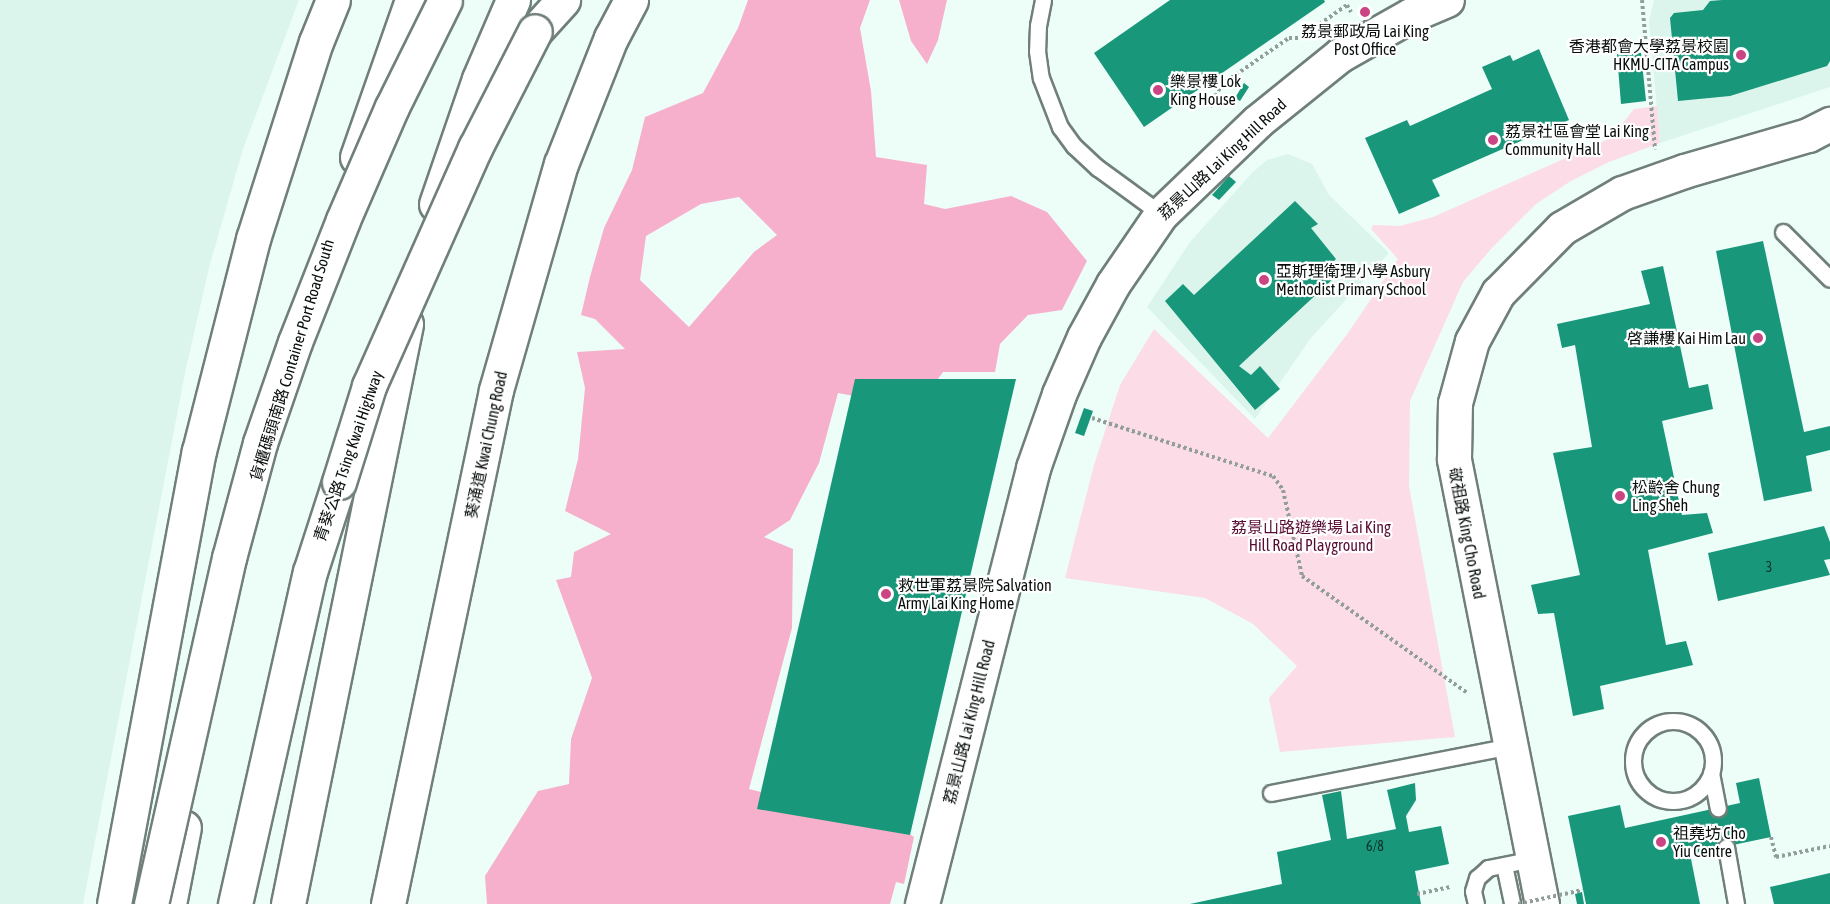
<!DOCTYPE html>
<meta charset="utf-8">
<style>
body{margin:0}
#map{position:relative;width:1830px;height:904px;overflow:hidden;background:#edfef8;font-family:"Asap Condensed","Noto Sans TC",sans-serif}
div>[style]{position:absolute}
.built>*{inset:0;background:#dbf5ec}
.green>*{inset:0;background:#fcdce7}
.forest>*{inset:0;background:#f7b0cb}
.building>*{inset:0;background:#18977a}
.path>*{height:4px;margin-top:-2px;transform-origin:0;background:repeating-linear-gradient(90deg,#929e9a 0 3px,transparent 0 6px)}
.roads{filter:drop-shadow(2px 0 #707f79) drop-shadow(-2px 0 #707f79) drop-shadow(0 2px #707f79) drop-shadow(0 -2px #707f79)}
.lane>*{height:15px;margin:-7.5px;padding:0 7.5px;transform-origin:7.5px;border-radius:7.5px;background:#fff}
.lane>.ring{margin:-7.5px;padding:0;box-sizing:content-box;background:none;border:15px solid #fff;border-radius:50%}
.secondary>*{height:33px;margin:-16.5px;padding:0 16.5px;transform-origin:16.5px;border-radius:16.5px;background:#fff}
.highway>*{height:33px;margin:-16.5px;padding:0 16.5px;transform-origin:16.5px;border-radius:16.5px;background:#fff}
.path-bridge>*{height:4px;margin-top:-2px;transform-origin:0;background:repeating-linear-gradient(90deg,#929e9a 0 3px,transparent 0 6px)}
.bridges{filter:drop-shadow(2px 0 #707f79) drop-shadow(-2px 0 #707f79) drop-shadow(0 2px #707f79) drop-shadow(0 -2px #707f79)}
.highway-bridge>*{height:33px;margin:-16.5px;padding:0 16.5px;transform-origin:16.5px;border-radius:16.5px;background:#fff}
.dots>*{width:16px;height:16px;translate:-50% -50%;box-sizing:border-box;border:3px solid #fff;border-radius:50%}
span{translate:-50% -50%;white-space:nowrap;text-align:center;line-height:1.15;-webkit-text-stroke:4.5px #fff;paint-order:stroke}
.number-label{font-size:14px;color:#0d3128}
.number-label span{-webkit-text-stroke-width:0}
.poi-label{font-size:16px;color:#090f0d}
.right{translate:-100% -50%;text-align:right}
.left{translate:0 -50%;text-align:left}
.street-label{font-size:16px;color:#090f0d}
.park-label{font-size:16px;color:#580c33}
</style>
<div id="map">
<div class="built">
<i style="clip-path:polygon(0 0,299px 0,243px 149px,209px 268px,186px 368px,83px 904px,0 904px)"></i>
<i style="clip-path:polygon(1654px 0,1830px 0,1830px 87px,1660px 143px,1649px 22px)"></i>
<i style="clip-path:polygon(1288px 154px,1312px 164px,1329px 195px,1389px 253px,1310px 339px,1255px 419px,1147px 307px,1190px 242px,1253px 172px,1267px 160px)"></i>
</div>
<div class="green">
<i style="clip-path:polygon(1657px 106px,1660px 143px,1609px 162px,1571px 181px,1536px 204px,1491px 249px,1463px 282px,1410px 401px,1409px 486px,1455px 737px,1280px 752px,1269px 698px,1297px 666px,1253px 624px,1205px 598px,1065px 578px,1094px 465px,1120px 385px,1154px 329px,1268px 438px,1348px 333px,1398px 259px,1371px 229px,1373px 225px,1400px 226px,1433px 217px,1611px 138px,1634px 109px)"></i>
</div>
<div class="forest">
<i style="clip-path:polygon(evenodd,748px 0,870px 0,860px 28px,871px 91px,876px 157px,927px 165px,924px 204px,945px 209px,1011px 196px,1047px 212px,1087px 261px,1062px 310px,1028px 315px,1000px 344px,995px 372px,943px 372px,917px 408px,838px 393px,819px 463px,790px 520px,764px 537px,793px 549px,792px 628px,749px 789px,895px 825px,914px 837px,904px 884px,896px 882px,890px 904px,487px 904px,485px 876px,538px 791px,569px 784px,571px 739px,592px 678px,556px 580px,571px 577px,574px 552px,611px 534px,565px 511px,578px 459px,585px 388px,577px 352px,625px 349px,595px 319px,581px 315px,590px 277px,604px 228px,632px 170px,645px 117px,703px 93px,738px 28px,748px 0,739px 197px,777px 235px,754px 252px,689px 327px,640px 280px,646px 236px,701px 204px,739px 197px)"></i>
<i style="clip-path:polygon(899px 0,947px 0,938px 40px,927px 64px,911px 41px)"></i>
</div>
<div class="building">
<i style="clip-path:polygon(1170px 0,1324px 0,1325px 2px,1144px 127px,1094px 53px)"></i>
<i style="clip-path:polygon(1830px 0,1830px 61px,1827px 66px,1730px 96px,1678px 101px,1670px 18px,1674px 13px,1703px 10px,1710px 1px,1722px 0)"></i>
<i style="clip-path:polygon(1539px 49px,1569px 120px,1432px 180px,1440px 196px,1399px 214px,1365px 138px,1407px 120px,1410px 126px,1492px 89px,1482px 67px,1510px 55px,1513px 61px)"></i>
<i style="clip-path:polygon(1641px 53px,1646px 101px,1621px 104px,1617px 54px)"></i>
<i style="clip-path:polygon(1244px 83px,1249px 87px,1240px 101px,1235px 98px)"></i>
<i style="clip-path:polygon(1229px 176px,1236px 182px,1219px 200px,1212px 195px)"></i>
<i style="clip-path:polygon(1295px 201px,1318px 224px,1311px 228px,1336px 259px,1325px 270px,1333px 279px,1239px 366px,1251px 375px,1260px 366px,1280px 389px,1255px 410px,1165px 301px,1183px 284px,1194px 295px)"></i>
<i style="clip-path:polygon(1763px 241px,1804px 432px,1830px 426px,1830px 450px,1806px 456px,1812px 491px,1764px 501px,1716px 251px)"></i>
<i style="clip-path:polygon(1663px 266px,1689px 388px,1708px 384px,1713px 409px,1662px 421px,1682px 515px,1707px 513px,1713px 533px,1648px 550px,1666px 645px,1686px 641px,1693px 665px,1600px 686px,1604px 709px,1573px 716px,1554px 613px,1538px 614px,1531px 585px,1580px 575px,1553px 453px,1592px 447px,1575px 345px,1562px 348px,1557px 324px,1650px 304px,1641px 271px)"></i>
<i style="clip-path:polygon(855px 379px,1016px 379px,910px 835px,757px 809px)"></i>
<i style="clip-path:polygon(1084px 408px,1093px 411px,1084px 436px,1075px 433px)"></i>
<i style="clip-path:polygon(1824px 526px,1830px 542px,1830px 559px,1824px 560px,1830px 575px,1718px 601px,1708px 553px)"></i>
<i style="clip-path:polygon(1759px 778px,1771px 837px,1690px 854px,1700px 904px,1586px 904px,1568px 816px,1620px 805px,1625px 828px,1740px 803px,1736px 783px)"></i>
<i style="clip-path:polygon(1415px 783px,1416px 800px,1406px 816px,1409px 832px,1441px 826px,1449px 864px,1415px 871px,1421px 904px,1190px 904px,1282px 884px,1277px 852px,1331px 840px,1322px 795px,1341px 791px,1347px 839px,1396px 829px,1387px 790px)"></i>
<i style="clip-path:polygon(1830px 873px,1830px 904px,1774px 904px,1770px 887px)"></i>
<i style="clip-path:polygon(1582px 892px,1584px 904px,1577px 904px,1575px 894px)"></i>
</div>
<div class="path">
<i style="left:1642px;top:0;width:150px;rotate:85deg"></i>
<i style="left:1210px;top:107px;width:25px;rotate:-63deg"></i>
<i style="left:1221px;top:85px;width:83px;rotate:-34.7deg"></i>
<i style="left:1289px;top:38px;width:11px"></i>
<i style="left:1300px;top:38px;width:57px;rotate:-35.1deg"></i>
<i style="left:1347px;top:5px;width:8px;rotate:60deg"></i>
<i style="left:1092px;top:418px;width:190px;rotate:17.8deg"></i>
<i style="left:1273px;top:476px;width:17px;rotate:54deg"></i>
<i style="left:1283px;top:490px;width:88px;rotate:77.5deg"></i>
<i style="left:1302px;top:576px;width:202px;rotate:35.3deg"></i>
<i style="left:1771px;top:837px;width:21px;rotate:76deg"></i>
<i style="left:1776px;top:857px;width:55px;rotate:-11.5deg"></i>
<i style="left:1417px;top:894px;width:35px;rotate:-12deg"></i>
</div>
<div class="roads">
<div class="lane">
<i style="left:1043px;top:0;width:25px;rotate:101deg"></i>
<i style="left:1038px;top:25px;width:26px;rotate:92deg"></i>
<i style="left:1037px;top:51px;width:27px;rotate:82deg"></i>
<i style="left:1041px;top:78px;width:53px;rotate:68.8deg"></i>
<i style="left:1060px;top:127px;width:24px;rotate:54deg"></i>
<i style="left:1074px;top:146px;width:33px;rotate:43deg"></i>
<i style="left:1098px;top:168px;width:78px;rotate:36.1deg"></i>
<i style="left:1783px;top:232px;width:66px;rotate:45deg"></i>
<i class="ring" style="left:1633px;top:721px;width:65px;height:65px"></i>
<i style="left:1711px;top:773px;width:36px;rotate:79deg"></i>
<i style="left:1271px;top:793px;width:244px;rotate:-11.1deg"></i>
<i style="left:1726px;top:847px;width:58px;rotate:80deg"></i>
<i style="left:1504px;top:865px;width:40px;rotate:78deg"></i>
<i style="left:1476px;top:904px;width:13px;rotate:-103deg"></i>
<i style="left:1473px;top:891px;width:14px;rotate:-73deg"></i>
<i style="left:1477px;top:878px;width:15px;rotate:-42deg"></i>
<i style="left:1488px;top:868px;width:46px;rotate:-11.3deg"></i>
</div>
<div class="secondary">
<i style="left:357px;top:157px;width:166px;rotate:-70.7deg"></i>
<i style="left:114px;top:904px;width:461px;rotate:-79.4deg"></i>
<i style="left:199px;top:451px;width:219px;rotate:-75.7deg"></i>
<i style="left:253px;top:239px;width:207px;rotate:-72.3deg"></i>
<i style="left:316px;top:42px;width:45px;rotate:-68deg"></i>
<i style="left:169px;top:904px;width:78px;rotate:-79deg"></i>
<i style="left:922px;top:904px;width:450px;rotate:-75.7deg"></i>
<i style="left:1033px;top:468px;width:78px;rotate:-70.6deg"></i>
<i style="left:1059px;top:394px;width:62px;rotate:-66.3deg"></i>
<i style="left:1084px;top:337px;width:60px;rotate:-61.3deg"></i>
<i style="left:1113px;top:284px;width:85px;rotate:-55.6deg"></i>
<i style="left:1161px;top:214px;width:134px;rotate:-43.8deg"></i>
<i style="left:1258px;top:121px;width:105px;rotate:-38.8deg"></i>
<i style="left:1340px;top:55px;width:81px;rotate:-29.4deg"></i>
<i style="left:1411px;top:15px;width:39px;rotate:-23deg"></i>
<i style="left:1542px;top:904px;width:454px;rotate:-101.2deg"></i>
<i style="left:1454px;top:459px;width:56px;rotate:-89deg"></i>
<i style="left:1455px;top:403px;width:64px;rotate:-74.7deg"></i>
<i style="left:1472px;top:341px;width:55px;rotate:-61.6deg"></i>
<i style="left:1498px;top:293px;width:91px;rotate:-45.4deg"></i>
<i style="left:1562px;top:228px;width:69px;rotate:-30.3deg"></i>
<i style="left:1622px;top:193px;width:66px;rotate:-19.5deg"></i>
<i style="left:1684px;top:171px;width:129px;rotate:-16.2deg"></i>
<i style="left:1808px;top:135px;width:25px;rotate:-27deg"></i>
</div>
<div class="highway">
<i style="left:535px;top:31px;width:42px;rotate:-47.9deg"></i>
<i style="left:436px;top:204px;width:132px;rotate:-71deg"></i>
<i style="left:479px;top:79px;width:86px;rotate:-66.7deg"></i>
<i style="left:235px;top:904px;width:340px;rotate:-77.3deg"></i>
<i style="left:310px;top:572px;width:95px;rotate:-72.1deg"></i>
<i style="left:288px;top:904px;width:592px;rotate:-78.5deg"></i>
<i style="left:388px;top:904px;width:525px;rotate:-78.13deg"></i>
<i style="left:496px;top:390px;width:235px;rotate:-74deg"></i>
<i style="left:561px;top:164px;width:136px;rotate:-68.4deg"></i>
<i style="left:611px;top:38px;width:43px;rotate:-62.2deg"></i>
</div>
</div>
<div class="path-bridge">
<i style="left:1518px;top:904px;width:66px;rotate:-12.2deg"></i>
</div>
<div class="bridges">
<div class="highway-bridge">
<i style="left:339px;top:482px;width:101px;rotate:-72.6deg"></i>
<i style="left:369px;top:386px;width:261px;rotate:-66deg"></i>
<i style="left:475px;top:148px;width:131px;rotate:-62.9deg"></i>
<i style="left:151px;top:904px;width:355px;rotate:-77.3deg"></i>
<i style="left:229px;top:558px;width:119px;rotate:-74.9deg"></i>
<i style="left:260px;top:443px;width:107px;rotate:-70.9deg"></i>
<i style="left:295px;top:342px;width:131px;rotate:-68.5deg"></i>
<i style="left:343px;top:220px;width:123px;rotate:-66.6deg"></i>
<i style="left:392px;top:107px;width:119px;rotate:-63.6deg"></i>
</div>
</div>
<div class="dots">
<i style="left:1365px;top:12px;background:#cb4584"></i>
<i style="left:1741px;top:55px;background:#cb4584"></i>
<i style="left:1158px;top:90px;background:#cb4584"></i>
<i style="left:1493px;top:140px;background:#cb4584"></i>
<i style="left:1264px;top:280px;background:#cb4584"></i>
<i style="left:1758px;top:338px;background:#cb4584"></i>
<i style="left:1620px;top:496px;background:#cb4584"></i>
<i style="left:886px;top:594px;background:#cb4584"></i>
<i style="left:1661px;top:842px;background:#cb4584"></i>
</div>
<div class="number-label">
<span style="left:1769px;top:567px">3</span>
<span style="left:1375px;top:846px">6/8</span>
</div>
<div class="poi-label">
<span style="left:1365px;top:40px">荔景郵政局 Lai King<br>Post Office</span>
<span class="right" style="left:1729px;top:55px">香港都會大學荔景校園<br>HKMU-CITA Campus</span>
<span class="left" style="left:1170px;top:90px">樂景樓 Lok<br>King House</span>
<span class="left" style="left:1505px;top:140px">荔景社區會堂 Lai King<br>Community Hall</span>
<span class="left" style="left:1276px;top:280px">亞斯理衛理小學 Asbury<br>Methodist Primary School</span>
<span class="right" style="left:1746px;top:338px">啓謙樓 Kai Him Lau</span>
<span class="left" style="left:1632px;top:496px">松齡舍 Chung<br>Ling Sheh</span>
<span class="left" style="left:898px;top:594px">救世軍荔景院 Salvation<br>Army Lai King Home</span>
<span class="left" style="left:1673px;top:842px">祖堯坊 Cho<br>Yiu Centre</span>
</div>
<div class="street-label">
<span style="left:1222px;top:159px;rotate:-43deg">荔景山路 Lai King Hill Road</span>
<span style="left:292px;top:360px;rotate:-73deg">貨櫃碼頭南路 Container Port Road South</span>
<span style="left:486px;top:445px;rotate:-78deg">葵涌道 Kwai Chung Road</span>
<span style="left:348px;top:456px;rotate:-71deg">青葵公路 Tsing Kwai Highway</span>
<span style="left:1467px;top:533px;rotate:79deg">敬祖路 King Cho Road</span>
<span style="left:969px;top:722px;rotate:-76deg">荔景山路 Lai King Hill Road</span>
</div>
<div class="park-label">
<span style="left:1311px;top:536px">荔景山路遊樂場 Lai King<br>Hill Road Playground</span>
</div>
</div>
